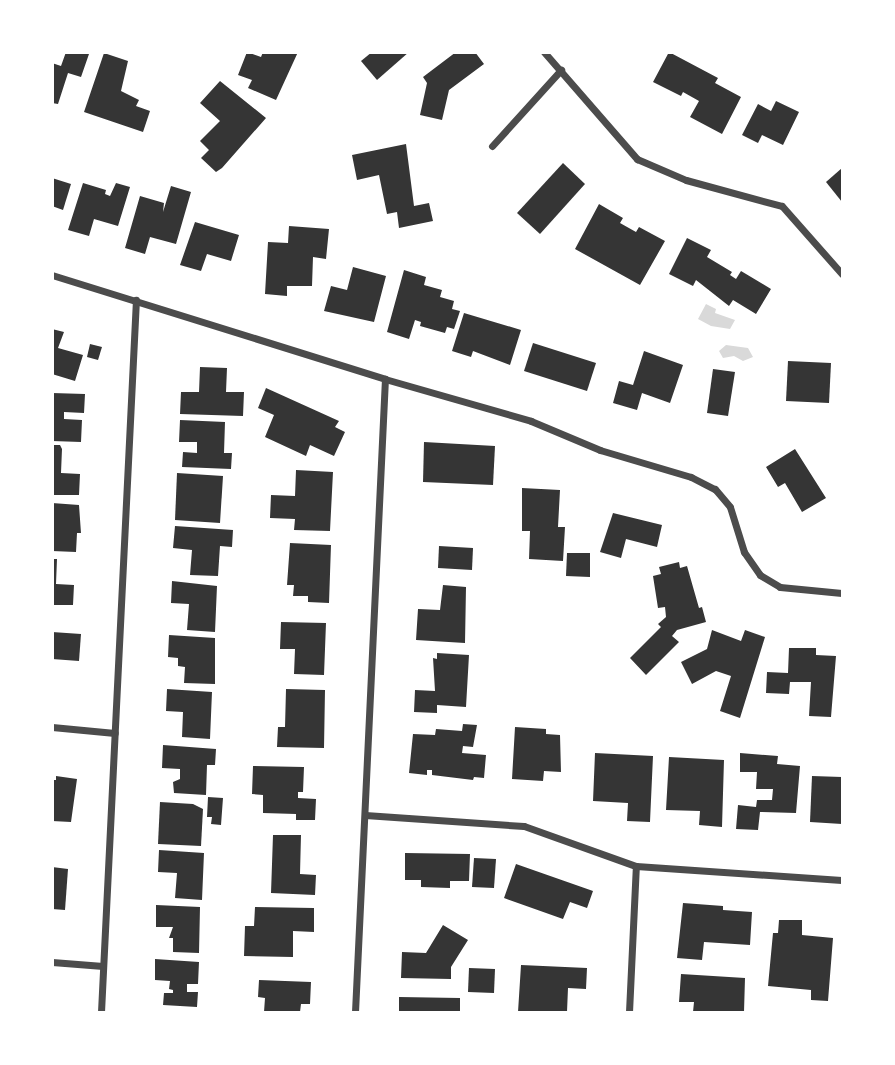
<!DOCTYPE html>
<style>
body{margin:0}
#map{position:relative;width:895px;height:1065px;overflow:hidden;background:#fff;font-family:"Noto Sans",sans-serif}
div>[style]{position:absolute}
.water>*{inset:0;background:#d9d9d9}
.building>*{inset:0;background:#353535}
.minor>*{height:7px;margin:-3.5px;padding:0 3.5px;transform-origin:3.5px;border-radius:3.5px;background:#4c4c4c}
span{translate:-50% -50%;white-space:nowrap;text-align:center;line-height:1.15;-webkit-text-stroke:7px #fff;paint-order:stroke}
.frame{position:absolute;inset:0;border:54px solid #fff;pointer-events:none}
</style>
<div id="map">
<div class="water">
<i style="clip-path:polygon(706px 304px,716px 309px,715px 313px,735px 320px,730px 329px,711px 326px,698px 319px)"></i>
<i style="clip-path:polygon(726px 345px,748px 348px,753px 357px,743px 361px,734px 356px,723px 358px,719px 351px)"></i>
</div>
<div class="building">
<i style="clip-path:polygon(66px 52px,89px 54px,81px 77px,68px 73px,58px 104px,52px 103px,52px 63px,61px 66px)"></i>
<i style="clip-path:polygon(247px 52px,261px 57px,263px 52px,298px 52px,276px 100px,248px 88px,252px 80px,238px 75px)"></i>
<i style="clip-path:polygon(372px 52px,409px 52px,377px 80px,361px 61px)"></i>
<i style="clip-path:polygon(456px 52px,475px 52px,484px 64px,449px 90px,442px 120px,420px 115px,427px 83px,423px 77px)"></i>
<i style="clip-path:polygon(669px 52px,718px 78px,715px 83px,741px 97px,722px 134px,690px 117px,699px 101px,683px 92px,681px 96px,653px 82px)"></i>
<i style="clip-path:polygon(104px 53px,128px 61px,121px 91px,139px 100px,136px 106px,150px 111px,143px 132px,84px 112px)"></i>
<i style="clip-path:polygon(220px 81px,266px 118px,222px 168px,216px 172px,201px 158px,209px 150px,200px 141px,220px 121px,200px 103px)"></i>
<i style="clip-path:polygon(776px 101px,799px 112px,783px 145px,762px 135px,758px 143px,742px 135px,758px 104px,771px 111px)"></i>
<i style="clip-path:polygon(406px 144px,414px 206px,429px 203px,433px 221px,399px 228px,397px 212px,387px 214px,379px 175px,357px 180px,352px 155px)"></i>
<i style="clip-path:polygon(563px 163px,585px 184px,540px 234px,517px 213px)"></i>
<i style="clip-path:polygon(842px 168px,842px 202px,826px 182px)"></i>
<i style="clip-path:polygon(52px 178px,71px 184px,63px 210px,52px 206px)"></i>
<i style="clip-path:polygon(83px 183px,106px 190px,105px 194px,110px 196px,116px 183px,130px 187px,118px 226px,94px 219px,89px 236px,68px 230px)"></i>
<i style="clip-path:polygon(171px 186px,191px 192px,176px 244px,150px 237px,145px 254px,125px 248px,140px 196px,164px 203px,163px 212px)"></i>
<i style="clip-path:polygon(599px 204px,623px 218px,620px 223px,636px 232px,639px 227px,665px 241px,640px 285px,575px 249px)"></i>
<i style="clip-path:polygon(195px 222px,239px 235px,231px 261px,207px 254px,201px 271px,180px 265px)"></i>
<i style="clip-path:polygon(289px 226px,329px 229px,326px 259px,313px 257px,312px 286px,287px 286px,287px 296px,265px 294px,268px 242px,288px 243px)"></i>
<i style="clip-path:polygon(687px 238px,711px 250px,707px 257px,732px 272px,730px 275px,736px 279px,741px 271px,771px 289px,756px 314px,733px 300px,729px 306px,696px 280px,693px 286px,669px 274px)"></i>
<i style="clip-path:polygon(353px 267px,386px 276px,374px 322px,324px 311px,331px 286px,347px 290px)"></i>
<i style="clip-path:polygon(404px 270px,426px 277px,424px 285px,442px 290px,440px 297px,454px 301px,452px 309px,460px 311px,454px 329px,447px 327px,445px 333px,420px 326px,421px 322px,415px 320px,409px 339px,387px 332px)"></i>
<i style="clip-path:polygon(464px 313px,521px 330px,510px 365px,473px 351px,471px 357px,452px 351px)"></i>
<i style="clip-path:polygon(52px 329px,64px 332px,58px 348px,83px 355px,75px 381px,52px 374px)"></i>
<i style="clip-path:polygon(533px 343px,596px 363px,587px 391px,524px 371px)"></i>
<i style="clip-path:polygon(90px 344px,102px 347px,98px 360px,87px 357px)"></i>
<i style="clip-path:polygon(644px 351px,683px 365px,670px 403px,642px 393px,637px 410px,613px 403px,619px 381px,633px 385px)"></i>
<i style="clip-path:polygon(788px 361px,831px 363px,829px 403px,786px 401px)"></i>
<i style="clip-path:polygon(200px 367px,227px 368px,226px 392px,244px 392px,243px 416px,180px 414px,181px 392px,199px 392px)"></i>
<i style="clip-path:polygon(713px 369px,735px 372px,728px 416px,707px 413px)"></i>
<i style="clip-path:polygon(266px 388px,339px 421px,335px 427px,345px 432px,334px 456px,310px 445px,306px 456px,265px 437px,274px 415px,258px 408px)"></i>
<i style="clip-path:polygon(52px 393px,85px 394px,84px 413px,64px 412px,64px 419px,82px 420px,81px 442px,52px 441px)"></i>
<i style="clip-path:polygon(180px 420px,225px 422px,224px 453px,232px 453px,231px 469px,182px 467px,183px 452px,197px 453px,197px 442px,179px 442px)"></i>
<i style="clip-path:polygon(424px 442px,495px 446px,493px 485px,423px 482px)"></i>
<i style="clip-path:polygon(52px 445px,60px 445px,62px 449px,61px 473px,80px 474px,79px 495px,52px 495px)"></i>
<i style="clip-path:polygon(795px 449px,826px 498px,802px 512px,785px 483px,778px 487px,766px 467px)"></i>
<i style="clip-path:polygon(296px 470px,333px 472px,330px 531px,294px 530px,295px 519px,270px 518px,271px 495px,295px 496px)"></i>
<i style="clip-path:polygon(177px 473px,223px 476px,220px 523px,175px 520px)"></i>
<i style="clip-path:polygon(522px 488px,560px 490px,558px 527px,565px 527px,563px 561px,529px 559px,530px 531px,522px 531px)"></i>
<i style="clip-path:polygon(52px 503px,79px 505px,81px 533px,77px 533px,76px 552px,52px 551px)"></i>
<i style="clip-path:polygon(613px 513px,662px 525px,657px 547px,626px 539px,621px 558px,600px 552px)"></i>
<i style="clip-path:polygon(175px 526px,233px 530px,232px 547px,220px 546px,218px 576px,190px 575px,192px 550px,173px 548px)"></i>
<i style="clip-path:polygon(290px 543px,331px 545px,329px 603px,308px 602px,308px 596px,293px 596px,294px 585px,287px 585px)"></i>
<i style="clip-path:polygon(439px 546px,473px 548px,472px 570px,438px 568px)"></i>
<i style="clip-path:polygon(567px 553px,590px 553px,590px 577px,566px 576px)"></i>
<i style="clip-path:polygon(52px 559px,57px 559px,56px 584px,74px 585px,73px 605px,52px 605px)"></i>
<i style="clip-path:polygon(679px 562px,680px 568px,687px 566px,699px 608px,702px 607px,706px 622px,677px 630px,672px 636px,679px 642px,646px 675px,630px 658px,661px 627px,658px 624px,666px 617px,665px 607px,658px 608px,653px 576px,661px 574px,659px 567px)"></i>
<i style="clip-path:polygon(172px 581px,217px 586px,215px 632px,187px 630px,189px 604px,171px 603px)"></i>
<i style="clip-path:polygon(443px 585px,466px 587px,465px 643px,416px 640px,418px 609px,440px 610px)"></i>
<i style="clip-path:polygon(281px 622px,326px 623px,324px 675px,294px 674px,295px 649px,280px 649px)"></i>
<i style="clip-path:polygon(712px 630px,741px 641px,745px 630px,765px 637px,740px 718px,720px 711px,731px 676px,716px 671px,692px 684px,681px 662px,707px 649px)"></i>
<i style="clip-path:polygon(52px 632px,81px 634px,79px 661px,52px 659px)"></i>
<i style="clip-path:polygon(169px 635px,215px 638px,215px 684px,184px 683px,185px 667px,178px 666px,178px 658px,168px 657px)"></i>
<i style="clip-path:polygon(789px 648px,816px 648px,816px 655px,836px 656px,831px 717px,809px 716px,811px 682px,790px 682px,789px 694px,766px 693px,767px 672px,788px 673px)"></i>
<i style="clip-path:polygon(437px 653px,469px 655px,466px 707px,437px 705px,437px 713px,414px 712px,415px 690px,435px 691px,433px 658px,437px 659px)"></i>
<i style="clip-path:polygon(167px 689px,212px 692px,210px 739px,182px 737px,183px 712px,166px 711px)"></i>
<i style="clip-path:polygon(286px 689px,325px 690px,324px 748px,277px 747px,278px 727px,285px 727px)"></i>
<i style="clip-path:polygon(463px 724px,477px 725px,473px 747px,463px 746px,462px 753px,486px 755px,484px 778px,474px 777px,473px 780px,432px 775px,432px 770px,427px 770px,427px 775px,409px 773px,413px 734px,435px 735px,436px 729px,462px 731px)"></i>
<i style="clip-path:polygon(515px 727px,546px 729px,546px 734px,560px 735px,561px 772px,544px 771px,543px 781px,512px 779px)"></i>
<i style="clip-path:polygon(163px 745px,216px 749px,215px 765px,207px 765px,206px 795px,174px 793px,173px 782px,180px 779px,180px 769px,162px 768px)"></i>
<i style="clip-path:polygon(595px 753px,653px 756px,650px 822px,627px 821px,628px 803px,593px 801px)"></i>
<i style="clip-path:polygon(740px 753px,778px 756px,777px 764px,800px 766px,796px 813px,760px 812px,758px 830px,736px 829px,738px 805px,756px 807px,757px 800px,772px 800px,773px 789px,756px 789px,757px 772px,740px 772px)"></i>
<i style="clip-path:polygon(669px 757px,724px 760px,722px 827px,699px 825px,700px 811px,666px 810px)"></i>
<i style="clip-path:polygon(253px 766px,304px 767px,303px 792px,298px 792px,298px 798px,316px 799px,315px 820px,296px 820px,296px 814px,263px 813px,263px 795px,252px 794px)"></i>
<i style="clip-path:polygon(56px 776px,77px 779px,71px 822px,52px 821px,52px 780px,56px 780px)"></i>
<i style="clip-path:polygon(812px 776px,842px 777px,842px 824px,810px 822px)"></i>
<i style="clip-path:polygon(208px 797px,223px 798px,221px 825px,211px 824px,212px 817px,207px 817px)"></i>
<i style="clip-path:polygon(160px 802px,193px 804px,203px 809px,201px 846px,158px 844px)"></i>
<i style="clip-path:polygon(273px 835px,301px 835px,300px 874px,316px 875px,315px 895px,271px 893px)"></i>
<i style="clip-path:polygon(159px 850px,204px 853px,202px 900px,175px 898px,177px 873px,158px 872px)"></i>
<i style="clip-path:polygon(405px 853px,470px 854px,469px 881px,450px 881px,450px 888px,421px 887px,421px 880px,405px 880px)"></i>
<i style="clip-path:polygon(474px 858px,496px 859px,494px 888px,472px 887px)"></i>
<i style="clip-path:polygon(516px 864px,593px 891px,587px 908px,570px 902px,563px 919px,504px 898px)"></i>
<i style="clip-path:polygon(52px 867px,68px 869px,65px 910px,52px 909px)"></i>
<i style="clip-path:polygon(683px 903px,723px 906px,723px 910px,752px 912px,750px 945px,704px 942px,702px 960px,677px 958px)"></i>
<i style="clip-path:polygon(156px 905px,200px 907px,199px 953px,173px 952px,173px 938px,169px 938px,173px 927px,156px 927px)"></i>
<i style="clip-path:polygon(255px 907px,314px 908px,314px 932px,293px 931px,293px 957px,244px 956px,245px 926px,254px 926px)"></i>
<i style="clip-path:polygon(779px 920px,802px 920px,802px 935px,833px 938px,828px 1001px,811px 1000px,811px 990px,768px 986px,773px 933px,778px 933px)"></i>
<i style="clip-path:polygon(443px 925px,468px 940px,451px 967px,451px 979px,401px 978px,402px 952px,426px 953px)"></i>
<i style="clip-path:polygon(155px 959px,199px 962px,198px 984px,187px 984px,187px 992px,198px 992px,197px 1007px,163px 1005px,164px 993px,173px 993px,173px 990px,169px 989px,170px 981px,155px 980px)"></i>
<i style="clip-path:polygon(521px 965px,587px 968px,586px 989px,568px 988px,567px 1012px,518px 1012px)"></i>
<i style="clip-path:polygon(469px 968px,495px 969px,494px 993px,468px 992px)"></i>
<i style="clip-path:polygon(681px 974px,745px 978px,744px 1012px,693px 1012px,694px 1002px,679px 1002px)"></i>
<i style="clip-path:polygon(259px 980px,311px 982px,310px 1004px,301px 1004px,300px 1012px,264px 1012px,265px 998px,258px 997px)"></i>
<i style="clip-path:polygon(399px 997px,460px 998px,460px 1012px,399px 1012px)"></i>
</div>
<div class="minor">
<i style="left:544px;top:52px;width:142px;rotate:49deg"></i>
<i style="left:637px;top:159px;width:53px;rotate:23.2deg"></i>
<i style="left:686px;top:180px;width:99px;rotate:15.2deg"></i>
<i style="left:782px;top:206px;width:91px;rotate:48.6deg"></i>
<i style="left:492px;top:146px;width:103px;rotate:-47.8deg"></i>
<i style="left:52px;top:275px;width:349px;rotate:17.3deg"></i>
<i style="left:385px;top:379px;width:152px;rotate:16deg"></i>
<i style="left:531px;top:421px;width:75px;rotate:22.8deg"></i>
<i style="left:600px;top:450px;width:95px;rotate:16.5deg"></i>
<i style="left:691px;top:477px;width:27px;rotate:27deg"></i>
<i style="left:715px;top:489px;width:23px;rotate:50deg"></i>
<i style="left:730px;top:507px;width:47px;rotate:72.7deg"></i>
<i style="left:744px;top:552px;width:28px;rotate:55deg"></i>
<i style="left:760px;top:575px;width:23px;rotate:31deg"></i>
<i style="left:780px;top:587px;width:62px;rotate:5.5deg"></i>
<i style="left:52px;top:727px;width:63px;rotate:5.4deg"></i>
<i style="left:365px;top:815px;width:159px;rotate:4deg"></i>
<i style="left:524px;top:826px;width:119px;rotate:19.7deg"></i>
<i style="left:636px;top:866px;width:206px;rotate:3.9deg"></i>
<i style="left:52px;top:962px;width:51px;rotate:4.5deg"></i>
<i style="left:101px;top:1012px;width:713px;rotate:-87.19deg"></i>
<i style="left:355px;top:1012px;width:634px;rotate:-87.29deg"></i>
<i style="left:629px;top:1012px;width:146px;rotate:-87.3deg"></i>
</div>
<div class="frame"></div>
</div>
